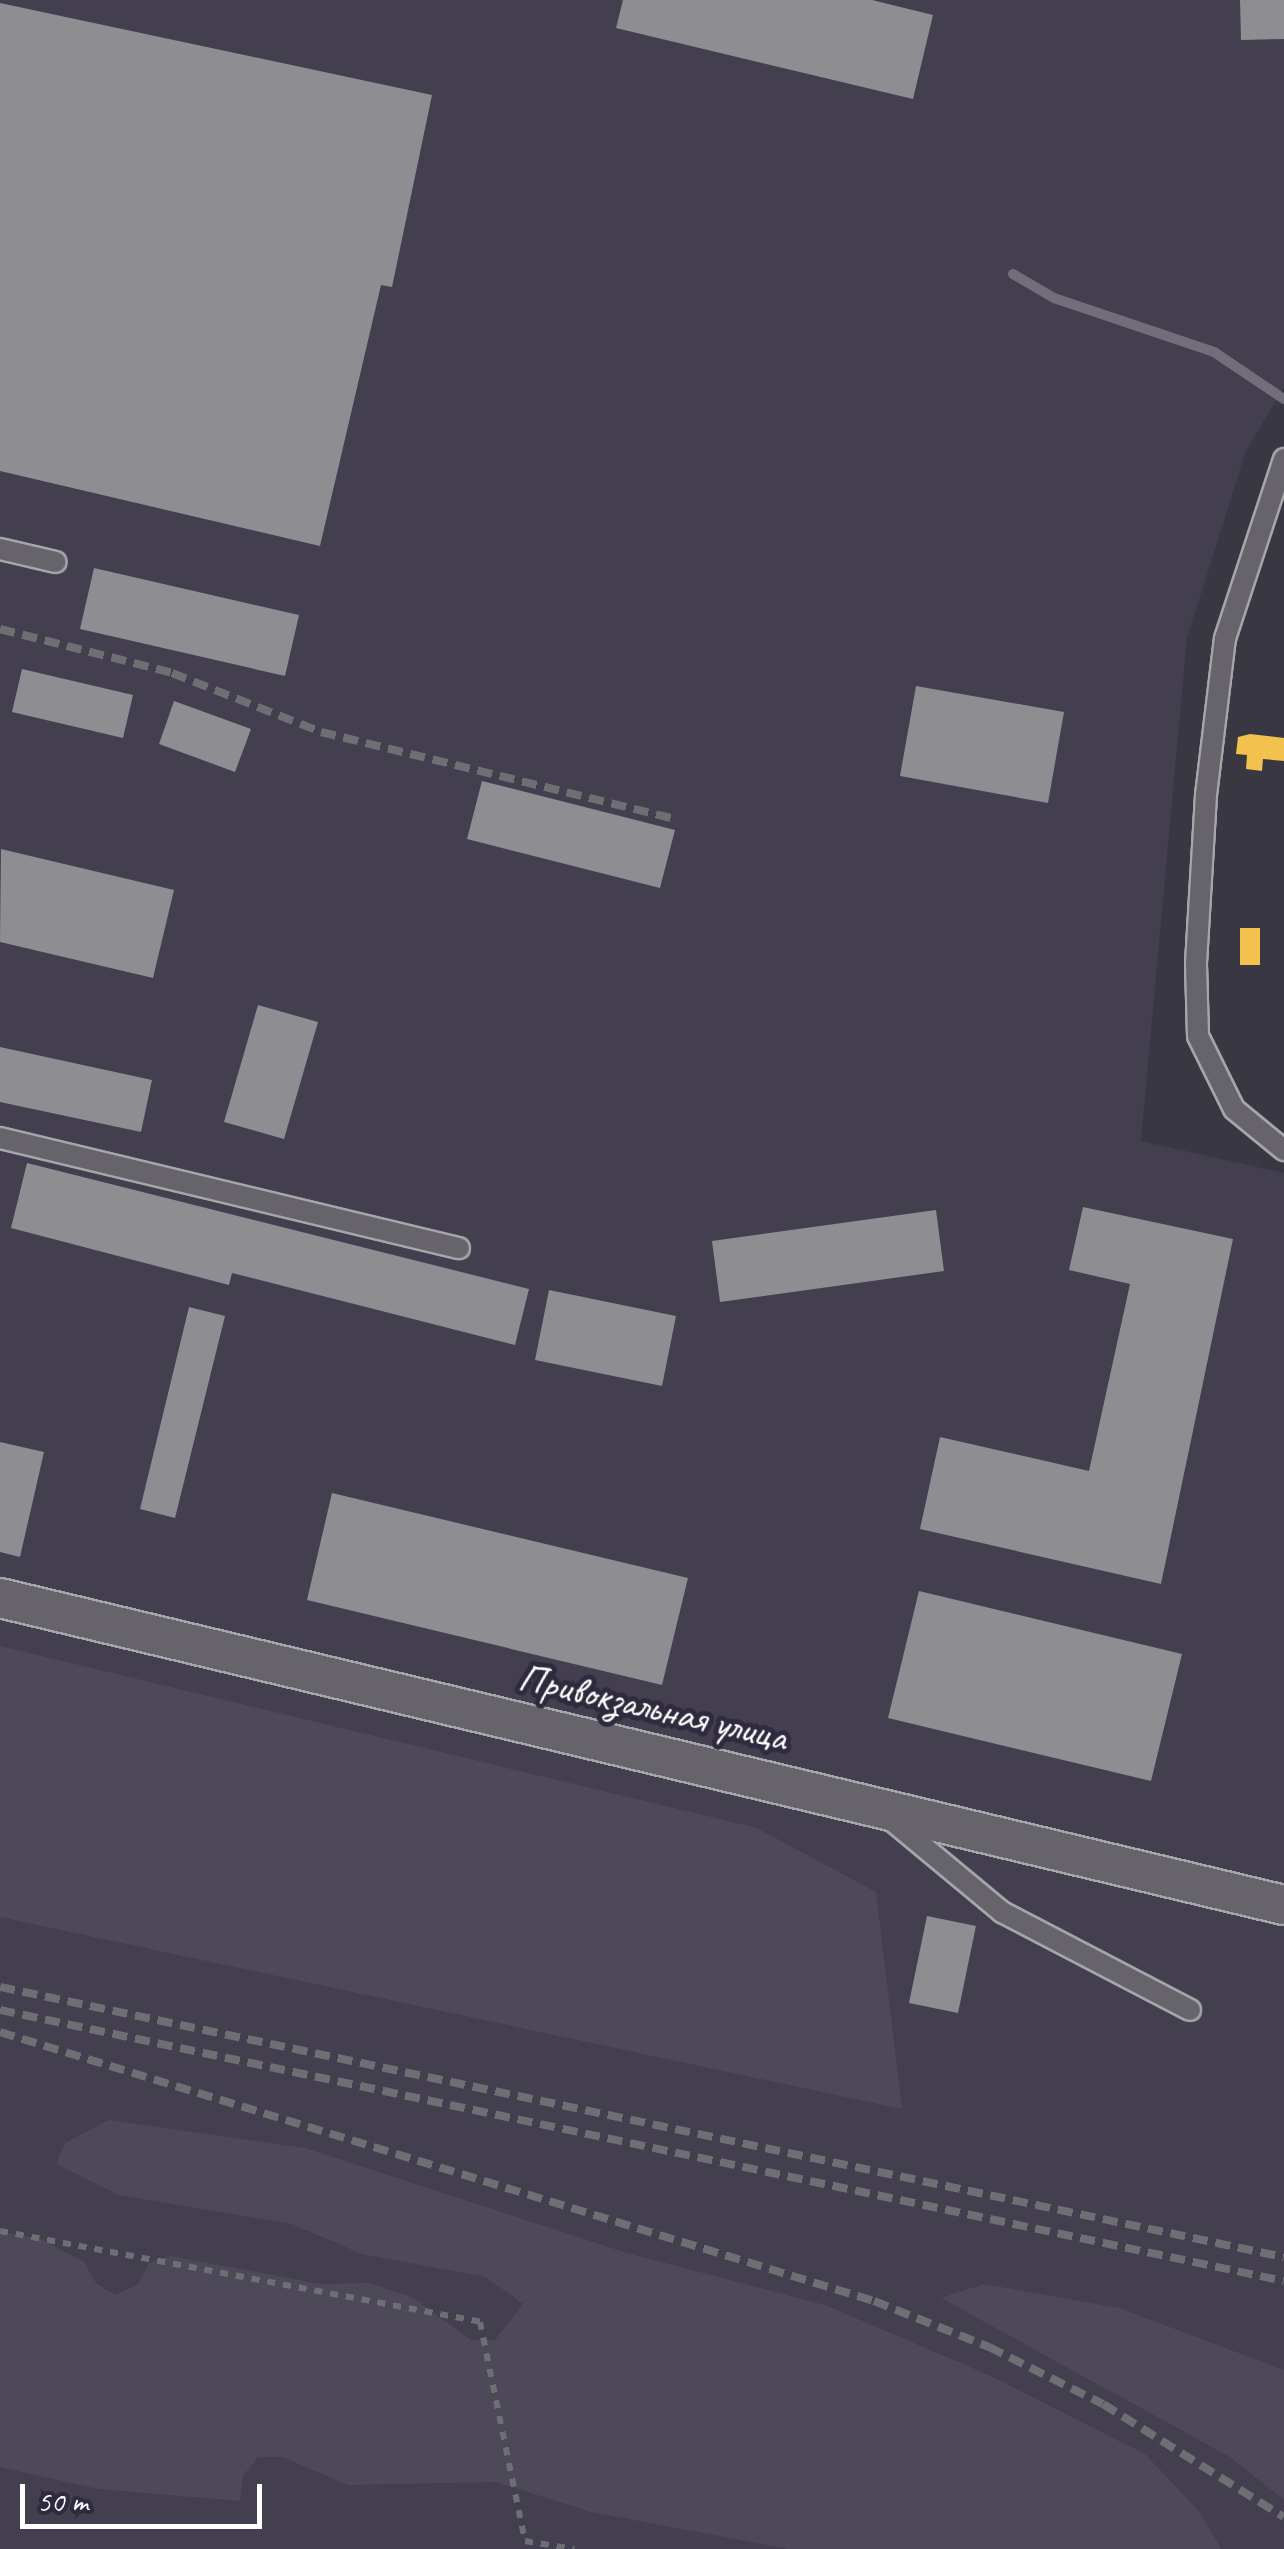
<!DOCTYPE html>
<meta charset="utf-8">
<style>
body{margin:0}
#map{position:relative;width:1284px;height:2549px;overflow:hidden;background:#393741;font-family:Caveat,sans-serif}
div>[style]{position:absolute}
.built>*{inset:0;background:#433f4f}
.green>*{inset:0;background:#4e4958}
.homes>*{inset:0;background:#f2c14e}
.industry>*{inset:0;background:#8d8d92}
.stream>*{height:10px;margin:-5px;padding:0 5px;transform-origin:5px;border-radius:5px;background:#716e79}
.path>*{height:6px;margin-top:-3px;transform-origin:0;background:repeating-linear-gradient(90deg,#6f6e73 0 8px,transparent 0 16px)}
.roads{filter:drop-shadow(2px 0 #a6a5aa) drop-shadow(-2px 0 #a6a5aa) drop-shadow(0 2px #a6a5aa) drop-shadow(0 -2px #a6a5aa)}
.service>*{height:20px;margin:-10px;padding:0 10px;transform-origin:10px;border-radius:10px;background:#66646a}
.minor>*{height:38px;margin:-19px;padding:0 19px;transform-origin:19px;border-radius:19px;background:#66646a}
.rail>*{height:8px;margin-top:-4px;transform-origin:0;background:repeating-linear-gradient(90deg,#6f6e73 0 15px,transparent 0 23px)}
span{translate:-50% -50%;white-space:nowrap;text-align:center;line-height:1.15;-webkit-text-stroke:10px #2f2a3d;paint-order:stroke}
.street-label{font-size:40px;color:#fff}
.scale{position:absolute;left:20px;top:2484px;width:242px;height:45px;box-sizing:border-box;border:5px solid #fff;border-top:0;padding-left:12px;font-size:30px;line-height:35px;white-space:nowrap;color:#fff;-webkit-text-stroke:8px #2f2a3d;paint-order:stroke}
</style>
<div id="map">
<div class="built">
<i style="clip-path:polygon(0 0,1284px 0,1284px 387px,1246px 451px,1187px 638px,1141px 1141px,1284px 1173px,1284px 2549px,0 2549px)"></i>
</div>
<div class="green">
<i style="clip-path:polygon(0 1646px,757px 1828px,876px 1892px,902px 2109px,0 1917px)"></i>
<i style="clip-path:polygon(109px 2120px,305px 2148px,627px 2253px,825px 2305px,991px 2376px,1145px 2454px,1199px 2511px,1221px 2549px,788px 2549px,591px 2512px,496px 2482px,348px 2485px,283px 2457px,258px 2457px,243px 2476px,240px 2501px,98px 2489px,0 2467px,0 2232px,39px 2238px,84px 2262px,96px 2283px,115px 2295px,138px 2284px,149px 2263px,171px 2256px,320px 2284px,369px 2283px,412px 2297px,471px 2340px,495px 2340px,523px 2304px,486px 2277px,362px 2254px,292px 2224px,119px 2195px,56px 2164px,65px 2143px)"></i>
<i style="clip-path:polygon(984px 2284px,1119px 2308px,1284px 2370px,1284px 2500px,1230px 2457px,941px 2298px)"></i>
</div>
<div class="homes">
<i style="clip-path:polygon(1250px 734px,1284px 738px,1284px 761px,1263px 759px,1262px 771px,1246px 769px,1247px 755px,1236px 754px,1238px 737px)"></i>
<i style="clip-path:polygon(1240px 928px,1260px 928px,1260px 965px,1240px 965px)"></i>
</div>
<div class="industry">
<i style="clip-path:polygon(623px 0,872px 0,933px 15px,913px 99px,616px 28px)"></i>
<i style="clip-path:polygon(1240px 0,1284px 0,1284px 39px,1241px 40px)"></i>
<i style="clip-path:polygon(0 3px,432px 95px,392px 287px,381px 285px,320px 546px,0 471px)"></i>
<i style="clip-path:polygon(94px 568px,299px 615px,285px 676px,80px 629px)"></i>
<i style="clip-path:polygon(22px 669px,133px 695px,123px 738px,12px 712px)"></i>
<i style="clip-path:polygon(916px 686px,1064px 712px,1048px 803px,900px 776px)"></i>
<i style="clip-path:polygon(174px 701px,251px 729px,235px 772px,159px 744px)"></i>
<i style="clip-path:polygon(482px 781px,675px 830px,660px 888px,467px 839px)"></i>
<i style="clip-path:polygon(1px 849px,174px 890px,153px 978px,0 942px)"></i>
<i style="clip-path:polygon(258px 1005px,318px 1022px,284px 1139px,224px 1122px)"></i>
<i style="clip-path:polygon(0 1047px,152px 1080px,141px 1132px,0 1102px)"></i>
<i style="clip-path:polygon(27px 1163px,529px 1289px,515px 1345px,232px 1273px,229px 1285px,11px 1228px)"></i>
<i style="clip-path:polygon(1083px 1207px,1233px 1239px,1161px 1584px,920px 1529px,940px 1437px,1089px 1471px,1130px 1284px,1069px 1270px)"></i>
<i style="clip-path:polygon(936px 1210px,944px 1271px,720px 1302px,712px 1241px)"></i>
<i style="clip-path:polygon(549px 1290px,676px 1316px,662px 1386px,535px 1360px)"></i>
<i style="clip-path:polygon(189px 1307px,225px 1316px,175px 1518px,140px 1509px)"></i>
<i style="clip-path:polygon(0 1442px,44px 1452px,20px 1557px,0 1552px)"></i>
<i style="clip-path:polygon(332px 1493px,688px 1578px,662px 1685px,307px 1600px)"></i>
<i style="clip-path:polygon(919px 1591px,1182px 1654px,1151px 1781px,888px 1718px)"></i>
<i style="clip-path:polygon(927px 1916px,976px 1926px,958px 2013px,909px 2003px)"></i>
</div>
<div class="stream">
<i style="left:1013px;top:274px;width:48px;rotate:30.3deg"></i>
<i style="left:1054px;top:298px;width:169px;rotate:18.6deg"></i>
<i style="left:1214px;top:352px;width:84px;rotate:33.9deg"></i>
</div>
<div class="path">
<i style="left:0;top:2231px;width:489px;rotate:10.7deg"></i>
<i style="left:480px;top:2322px;width:224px;rotate:78.4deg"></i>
<i style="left:525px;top:2541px;width:50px;rotate:9.3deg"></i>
</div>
<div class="roads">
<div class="service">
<i style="left:1284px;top:459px;width:188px;rotate:108.2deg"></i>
<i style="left:1225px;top:638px;width:158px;rotate:96.9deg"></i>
<i style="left:1206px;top:795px;width:169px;rotate:93.4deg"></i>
<i style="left:1196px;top:964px;width:72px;rotate:88.4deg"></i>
<i style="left:1198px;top:1036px;width:81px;rotate:63.7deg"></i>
<i style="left:1234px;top:1109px;width:65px;rotate:39.4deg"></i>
<i style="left:0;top:549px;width:57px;rotate:13.1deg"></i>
<i style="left:0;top:1138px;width:472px;rotate:13.5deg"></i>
<i style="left:890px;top:1819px;width:146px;rotate:39.7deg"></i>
<i style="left:1002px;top:1912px;width:212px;rotate:27.5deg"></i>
</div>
<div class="minor">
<i style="left:0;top:1598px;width:1320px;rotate:13.45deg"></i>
</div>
</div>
<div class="rail">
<i style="left:0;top:629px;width:178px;rotate:14.3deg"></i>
<i style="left:172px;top:673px;width:160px;rotate:21.6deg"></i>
<i style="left:321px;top:732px;width:361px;rotate:13.8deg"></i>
<i style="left:0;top:1987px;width:1312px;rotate:11.88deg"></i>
<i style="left:0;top:2010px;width:1312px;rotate:11.92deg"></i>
<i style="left:0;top:2032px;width:914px;rotate:17.11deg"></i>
<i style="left:874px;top:2301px;width:124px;rotate:21.8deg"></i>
<i style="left:989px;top:2347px;width:127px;rotate:26.6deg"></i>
<i style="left:1103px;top:2404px;width:213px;rotate:32deg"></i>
</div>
<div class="street-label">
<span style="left:653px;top:1707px;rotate:13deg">Привокзальная улица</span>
</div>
<div class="scale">50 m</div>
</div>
